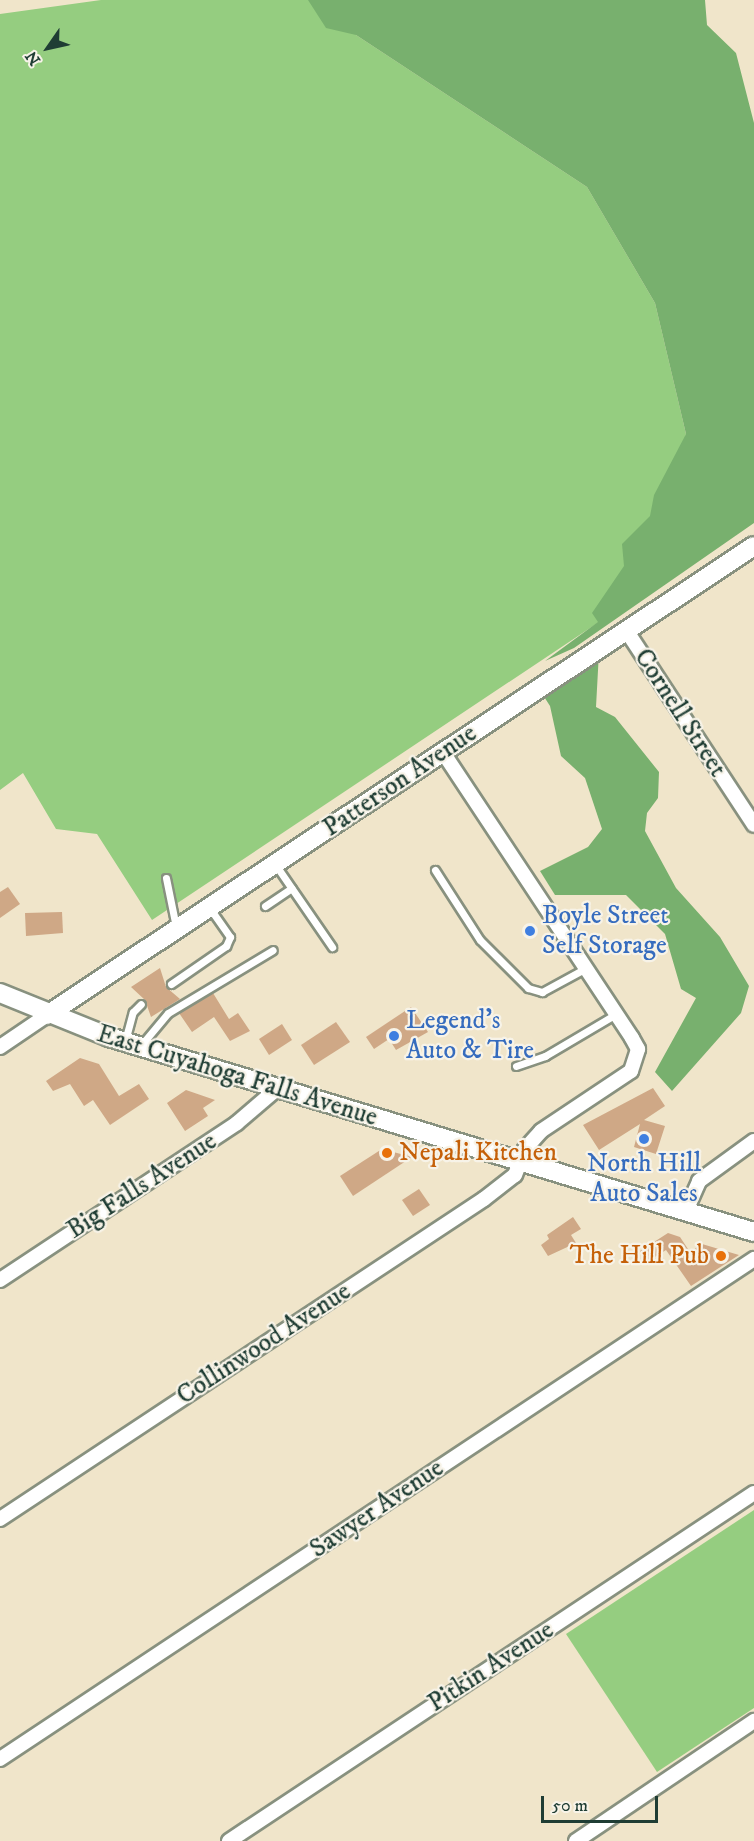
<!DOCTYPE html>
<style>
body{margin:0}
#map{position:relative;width:754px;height:1841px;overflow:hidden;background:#f0e5ca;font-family:"IM FELL DW Pica",serif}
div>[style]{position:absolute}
.green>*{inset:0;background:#95cd80}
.forest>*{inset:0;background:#78b06e}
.building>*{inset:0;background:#cfa886}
.roads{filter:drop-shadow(2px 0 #88917f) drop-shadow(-2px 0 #88917f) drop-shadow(0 2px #88917f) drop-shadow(0 -2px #88917f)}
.service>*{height:7px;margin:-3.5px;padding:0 3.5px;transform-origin:3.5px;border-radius:3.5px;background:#fff}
.minor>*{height:14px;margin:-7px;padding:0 7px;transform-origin:7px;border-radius:7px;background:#fff}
.tertiary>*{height:18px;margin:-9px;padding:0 9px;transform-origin:9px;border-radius:9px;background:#fff}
.dots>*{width:16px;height:16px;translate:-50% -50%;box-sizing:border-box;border:3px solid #f7f3e8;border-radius:50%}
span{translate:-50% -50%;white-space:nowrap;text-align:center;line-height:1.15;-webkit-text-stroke:4.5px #f7f3e8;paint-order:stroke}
.street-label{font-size:26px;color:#1f3d34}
.shop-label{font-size:26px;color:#366cbe}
.left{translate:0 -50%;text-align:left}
.food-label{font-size:26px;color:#c56008}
.right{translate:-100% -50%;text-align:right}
.north{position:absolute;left:18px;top:18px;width:60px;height:60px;-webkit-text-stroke:4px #f7f3e8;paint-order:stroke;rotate:236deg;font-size:16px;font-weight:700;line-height:24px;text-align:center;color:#1f3d34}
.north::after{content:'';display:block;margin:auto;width:21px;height:27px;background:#1f3d34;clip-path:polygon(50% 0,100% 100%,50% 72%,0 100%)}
.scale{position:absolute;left:541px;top:1796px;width:117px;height:27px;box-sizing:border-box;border:3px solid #1f3d34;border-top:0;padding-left:8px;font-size:18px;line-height:21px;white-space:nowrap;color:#1f3d34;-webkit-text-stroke:4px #f7f3e8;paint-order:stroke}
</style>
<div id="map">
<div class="green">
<i style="clip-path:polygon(101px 0,344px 0,356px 35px,587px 187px,655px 303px,686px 434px,664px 525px,599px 622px,152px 920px,97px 834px,56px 829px,23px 773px,0 790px,0 14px)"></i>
<i style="clip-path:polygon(754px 1510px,754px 1708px,657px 1772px,566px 1634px)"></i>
</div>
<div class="forest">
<i style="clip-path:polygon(308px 0,705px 0,707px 25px,736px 53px,754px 123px,754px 523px,574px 648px,545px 661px,598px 622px,592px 613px,624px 566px,622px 544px,650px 516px,654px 495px,686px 434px,655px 303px,587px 187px,356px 35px,326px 28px)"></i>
<i style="clip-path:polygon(599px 652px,596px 707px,615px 717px,659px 772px,658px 798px,647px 813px,645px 831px,676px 888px,720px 937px,749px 986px,741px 1013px,672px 1091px,655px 1072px,696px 998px,681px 989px,665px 934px,626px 895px,555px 895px,540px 871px,588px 847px,602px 829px,585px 778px,561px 756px,550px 706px,541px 692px)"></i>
</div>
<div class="building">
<i style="clip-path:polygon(8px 887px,20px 904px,0 918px,0 892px)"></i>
<i style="clip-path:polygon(62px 912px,63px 933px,26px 936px,25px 913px)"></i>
<i style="clip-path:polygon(160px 968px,166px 987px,180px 999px,151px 1017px,145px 1000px,131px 987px)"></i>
<i style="clip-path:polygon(213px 993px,229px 1019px,238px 1013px,250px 1031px,230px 1041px,214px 1017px,192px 1032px,179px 1013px)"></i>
<i style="clip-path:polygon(411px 1007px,428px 1032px,396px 1050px,389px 1039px,374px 1049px,366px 1037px)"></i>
<i style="clip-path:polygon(336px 1022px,350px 1042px,314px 1065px,301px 1045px)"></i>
<i style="clip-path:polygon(282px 1024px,292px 1040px,269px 1055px,259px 1039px)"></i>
<i style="clip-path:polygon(80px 1058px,99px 1064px,119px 1096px,139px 1084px,149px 1099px,110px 1125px,93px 1100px,84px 1106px,70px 1084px,53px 1091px,46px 1081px)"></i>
<i style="clip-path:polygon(653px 1088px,665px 1106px,644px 1120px,665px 1126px,656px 1154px,634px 1147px,640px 1124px,599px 1150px,583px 1125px)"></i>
<i style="clip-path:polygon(186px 1090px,215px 1100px,203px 1108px,208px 1116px,185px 1131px,167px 1103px)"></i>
<i style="clip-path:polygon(382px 1149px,412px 1157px,353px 1196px,340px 1176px)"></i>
<i style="clip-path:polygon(419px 1189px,430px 1205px,413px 1216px,402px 1200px)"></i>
<i style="clip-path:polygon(573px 1217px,581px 1229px,571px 1235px,576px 1243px,548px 1256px,541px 1245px,549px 1239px,547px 1235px)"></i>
<i style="clip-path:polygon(668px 1233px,680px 1237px,690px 1252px,702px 1244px,739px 1255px,691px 1286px,666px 1250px,647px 1262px,640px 1251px)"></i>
</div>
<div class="roads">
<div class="service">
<i style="left:275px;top:864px;width:101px;rotate:55.5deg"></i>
<i style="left:435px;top:870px;width:83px;rotate:57.3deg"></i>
<i style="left:480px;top:940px;width:68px;rotate:45deg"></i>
<i style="left:528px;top:988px;width:15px;rotate:16deg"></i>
<i style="left:542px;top:992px;width:50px;rotate:-28.6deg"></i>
<i style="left:166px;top:878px;width:50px;rotate:78.5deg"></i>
<i style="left:265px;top:906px;width:32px;rotate:-34deg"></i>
<i style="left:171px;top:984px;width:67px;rotate:-34.6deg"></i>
<i style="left:226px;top:946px;width:10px;rotate:-66deg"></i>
<i style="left:230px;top:937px;width:37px;rotate:-125deg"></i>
<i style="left:125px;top:1041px;width:30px;rotate:-75deg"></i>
<i style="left:133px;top:1012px;width:11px;rotate:-45deg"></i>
<i style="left:142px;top:1044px;width:40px;rotate:-50deg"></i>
<i style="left:168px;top:1013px;width:122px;rotate:-31deg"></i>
<i style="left:516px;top:1066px;width:31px;rotate:-19deg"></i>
<i style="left:545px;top:1056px;width:82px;rotate:-30.6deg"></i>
</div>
<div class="minor">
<i style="left:626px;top:630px;width:233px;rotate:56.7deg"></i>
<i style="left:0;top:1047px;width:57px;rotate:-34.2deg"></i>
<i style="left:685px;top:1213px;width:35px;rotate:-66deg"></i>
<i style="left:699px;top:1181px;width:68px;rotate:-36deg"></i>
<i style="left:0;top:1280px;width:284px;rotate:-33.5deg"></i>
<i style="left:237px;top:1123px;width:55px;rotate:-40.6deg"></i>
<i style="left:0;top:1519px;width:580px;rotate:-33.47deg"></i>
<i style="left:484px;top:1199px;width:39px;rotate:-38deg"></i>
<i style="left:515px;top:1175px;width:28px;rotate:-69deg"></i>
<i style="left:525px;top:1149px;width:24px;rotate:-48deg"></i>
<i style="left:541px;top:1131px;width:108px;rotate:-33.7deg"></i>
<i style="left:631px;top:1071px;width:23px;rotate:-72deg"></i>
<i style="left:638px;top:1049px;width:13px;rotate:-119deg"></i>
<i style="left:632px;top:1038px;width:343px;rotate:-123.5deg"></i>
<i style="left:0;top:1759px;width:905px;rotate:-33.55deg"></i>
<i style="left:229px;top:1841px;width:630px;rotate:-33.54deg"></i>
<i style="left:576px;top:1841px;width:215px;rotate:-34deg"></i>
</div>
<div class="tertiary">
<i style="left:0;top:993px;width:118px;rotate:22deg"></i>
<i style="left:109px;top:1037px;width:674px;rotate:16.82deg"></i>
<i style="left:47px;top:1015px;width:848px;rotate:-33.56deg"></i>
</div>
</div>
<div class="dots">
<i style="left:530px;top:931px;background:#3f7fe0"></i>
<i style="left:394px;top:1036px;background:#3f7fe0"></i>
<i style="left:644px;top:1139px;background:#3f7fe0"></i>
<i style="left:387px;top:1153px;background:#e8710a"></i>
<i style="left:721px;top:1256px;background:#e8710a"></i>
</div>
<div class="street-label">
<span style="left:680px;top:713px;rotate:57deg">Cornell Street</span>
<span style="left:400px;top:781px;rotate:-34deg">Patterson Avenue</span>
<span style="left:237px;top:1076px;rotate:17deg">East Cuyahoga Falls Avenue</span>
<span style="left:142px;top:1186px;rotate:-33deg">Big Falls Avenue</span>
<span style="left:264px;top:1344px;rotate:-33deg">Collinwood Avenue</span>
<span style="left:377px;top:1509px;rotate:-34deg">Sawyer Avenue</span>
<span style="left:491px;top:1667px;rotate:-33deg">Pitkin Avenue</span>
</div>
<div class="shop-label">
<span class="left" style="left:542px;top:931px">Boyle Street<br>Self Storage</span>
<span class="left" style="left:406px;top:1036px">Legend's<br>Auto &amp; Tire</span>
<span style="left:644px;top:1179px">North Hill<br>Auto Sales</span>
</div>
<div class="food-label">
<span class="left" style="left:399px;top:1153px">Nepali Kitchen</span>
<span class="right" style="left:709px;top:1256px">The Hill Pub</span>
</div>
<div class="north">N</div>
<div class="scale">50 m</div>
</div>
